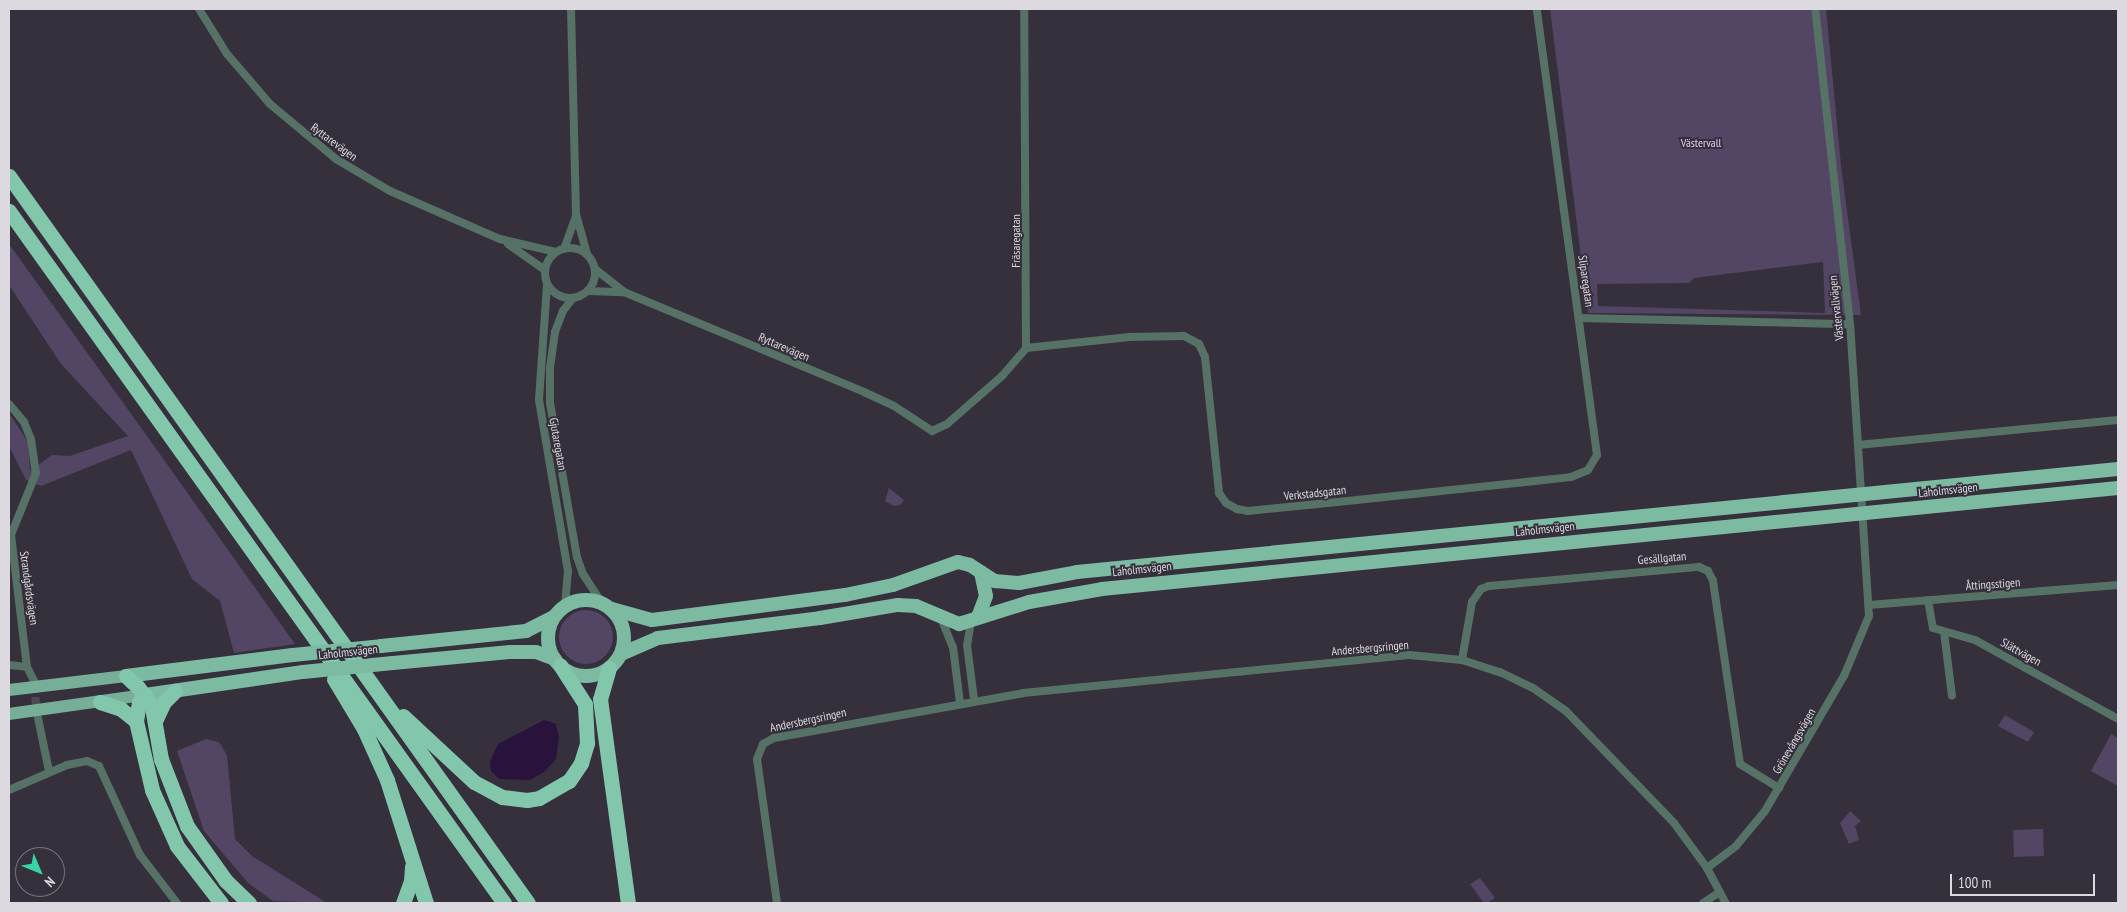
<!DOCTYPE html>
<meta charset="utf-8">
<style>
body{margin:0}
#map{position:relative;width:2127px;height:912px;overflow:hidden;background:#35303b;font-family:"PT Sans Narrow",sans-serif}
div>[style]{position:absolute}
.green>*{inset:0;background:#534564}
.round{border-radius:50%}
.water>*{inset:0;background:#29133d}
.minor-tunnel>*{height:8px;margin-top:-4px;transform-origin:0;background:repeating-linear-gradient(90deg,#4e4954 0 8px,transparent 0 12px)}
.minor>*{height:8px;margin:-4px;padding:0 4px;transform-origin:4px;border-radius:4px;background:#567166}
.minor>.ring{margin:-4px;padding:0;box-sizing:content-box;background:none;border:8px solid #567166;border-radius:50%}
.primary>*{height:12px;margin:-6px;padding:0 6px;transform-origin:6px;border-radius:6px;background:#76ae98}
.trunk>*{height:14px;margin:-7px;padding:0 7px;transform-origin:7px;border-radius:7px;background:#7cbaa2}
.trunk>.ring{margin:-7px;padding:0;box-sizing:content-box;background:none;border:14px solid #7cbaa2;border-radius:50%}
.motorway>*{height:15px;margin:-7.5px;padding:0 7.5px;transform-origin:7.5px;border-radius:7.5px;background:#82c6ac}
.trunk-bridge>*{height:14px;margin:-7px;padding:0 7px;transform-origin:7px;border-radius:7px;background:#7cbaa2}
span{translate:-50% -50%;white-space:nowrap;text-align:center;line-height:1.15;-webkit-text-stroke:4px #35303b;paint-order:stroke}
.street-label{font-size:12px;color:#dcd9e0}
.park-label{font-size:12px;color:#e1cdfa}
.frame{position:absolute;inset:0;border:10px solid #dcd9e0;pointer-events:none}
.north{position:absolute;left:15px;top:847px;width:50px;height:50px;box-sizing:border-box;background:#35303b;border:1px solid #78747d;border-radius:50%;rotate:135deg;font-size:14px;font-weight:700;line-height:20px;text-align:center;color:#dcd9e0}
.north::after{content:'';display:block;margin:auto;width:18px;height:22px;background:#37d4a6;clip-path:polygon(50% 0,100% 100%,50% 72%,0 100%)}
.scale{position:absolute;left:1950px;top:874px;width:145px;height:22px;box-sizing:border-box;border:2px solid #dcd9e0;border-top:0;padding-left:6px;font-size:15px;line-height:18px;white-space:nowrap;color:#dcd9e0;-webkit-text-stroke:4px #35303b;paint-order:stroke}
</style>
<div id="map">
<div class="green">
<i style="clip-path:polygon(evenodd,1550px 9px,1826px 9px,1841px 166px,1861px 315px,1588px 313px,1550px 9px,1823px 262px,1825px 313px,1598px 306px,1597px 284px,1689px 283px,1694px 278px,1823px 262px)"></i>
<i style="clip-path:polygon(9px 244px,147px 436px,295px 644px,234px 653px,220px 601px,192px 579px,131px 450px,41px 486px,26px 480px,9px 446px,9px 413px,28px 442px,30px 471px,52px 455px,70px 456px,128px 436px,61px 364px,9px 285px)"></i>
<i style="clip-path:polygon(889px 488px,904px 500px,900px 505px,894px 506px,885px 501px)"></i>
<i class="round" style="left:559px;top:610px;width:54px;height:54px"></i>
<i style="clip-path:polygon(2005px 715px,2034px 732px,2028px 742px,1998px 726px)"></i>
<i style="clip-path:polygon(2111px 734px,2118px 738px,2118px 786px,2091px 771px)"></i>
<i style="clip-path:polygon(206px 739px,219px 742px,227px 755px,235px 839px,252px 856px,327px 903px,273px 901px,248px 883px,204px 831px,177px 751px)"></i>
<i style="clip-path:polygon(1850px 811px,1861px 821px,1855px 826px,1859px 840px,1849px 844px,1840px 823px)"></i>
<i style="clip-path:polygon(2043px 829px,2044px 856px,2014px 857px,2013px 830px)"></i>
<i style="clip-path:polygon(1480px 878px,1495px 898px,1487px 903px,1484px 903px,1470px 884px)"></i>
</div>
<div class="water">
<i style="clip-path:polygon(544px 720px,556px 724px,559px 737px,556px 759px,544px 772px,530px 780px,499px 779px,491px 771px,490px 762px,498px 744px)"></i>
</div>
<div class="minor-tunnel">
<i style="left:34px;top:685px;width:28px;rotate:84deg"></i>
</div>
<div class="minor">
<i style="left:199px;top:9px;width:53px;rotate:58.1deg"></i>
<i style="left:227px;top:54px;width:66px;rotate:49.3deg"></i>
<i style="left:270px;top:104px;width:86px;rotate:39.8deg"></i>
<i style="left:336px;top:159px;width:63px;rotate:30.7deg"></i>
<i style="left:390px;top:191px;width:120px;rotate:23.6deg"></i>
<i style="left:500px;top:239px;width:57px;rotate:13.1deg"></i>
<i style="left:571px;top:9px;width:205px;rotate:88.6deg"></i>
<i style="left:576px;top:214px;width:41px;rotate:74.6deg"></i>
<i style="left:508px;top:244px;width:45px;rotate:35.1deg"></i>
<i class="ring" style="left:545px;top:248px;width:42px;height:42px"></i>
<i style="left:564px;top:249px;width:35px;rotate:-70deg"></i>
<i style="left:595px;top:269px;width:37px;rotate:38deg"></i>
<i style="left:624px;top:292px;width:260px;rotate:22.6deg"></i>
<i style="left:864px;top:392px;width:33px;rotate:25deg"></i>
<i style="left:894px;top:406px;width:45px;rotate:33.3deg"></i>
<i style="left:932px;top:431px;width:17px;rotate:-25deg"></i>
<i style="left:947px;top:424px;width:73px;rotate:-41.1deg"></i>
<i style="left:1002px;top:376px;width:37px;rotate:-49deg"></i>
<i style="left:1026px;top:348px;width:339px;rotate:-90.3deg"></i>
<i style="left:547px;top:285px;width:115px;rotate:94deg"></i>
<i style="left:539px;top:400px;width:173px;rotate:80.4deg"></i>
<i style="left:568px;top:571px;width:35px;rotate:95deg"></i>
<i style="left:588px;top:291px;width:36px;rotate:2deg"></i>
<i style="left:573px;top:298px;width:16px;rotate:128deg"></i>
<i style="left:563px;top:311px;width:22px;rotate:111deg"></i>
<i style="left:555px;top:332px;width:37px;rotate:98deg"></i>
<i style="left:550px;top:369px;width:34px;rotate:90deg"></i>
<i style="left:550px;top:403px;width:156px;rotate:80.1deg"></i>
<i style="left:577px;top:557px;width:18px;rotate:71deg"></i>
<i style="left:583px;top:574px;width:33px;rotate:57deg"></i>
<i style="left:1579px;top:318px;width:271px;rotate:1.3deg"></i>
<i style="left:1026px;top:348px;width:104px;rotate:-6.1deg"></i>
<i style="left:1129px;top:337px;width:55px;rotate:-1deg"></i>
<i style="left:1184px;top:336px;width:17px;rotate:28deg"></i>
<i style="left:1199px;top:344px;width:14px;rotate:65deg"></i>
<i style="left:1205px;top:357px;width:137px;rotate:84.1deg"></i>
<i style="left:1219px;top:493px;width:12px;rotate:55deg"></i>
<i style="left:1226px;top:503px;width:13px;rotate:29deg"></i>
<i style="left:1237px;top:509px;width:11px;rotate:10deg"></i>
<i style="left:1248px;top:511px;width:90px;rotate:-5.7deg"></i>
<i style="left:1338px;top:502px;width:234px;rotate:-6.1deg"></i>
<i style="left:1571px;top:477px;width:18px;rotate:-22deg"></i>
<i style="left:1588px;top:470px;width:17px;rotate:-59deg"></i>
<i style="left:1597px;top:455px;width:450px;rotate:-97.7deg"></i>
<i style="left:9px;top:404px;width:23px;rotate:50deg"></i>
<i style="left:24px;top:422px;width:18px;rotate:68deg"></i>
<i style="left:31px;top:439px;width:34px;rotate:82deg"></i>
<i style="left:36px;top:473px;width:67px;rotate:112deg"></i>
<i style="left:11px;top:535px;width:133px;rotate:83.1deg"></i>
<i style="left:1858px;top:445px;width:261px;rotate:-5.5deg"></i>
<i style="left:1928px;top:600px;width:28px;rotate:80deg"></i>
<i style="left:1933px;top:628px;width:44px;rotate:15.9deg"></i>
<i style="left:1975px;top:640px;width:163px;rotate:28.9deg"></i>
<i style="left:1869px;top:605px;width:250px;rotate:-4.6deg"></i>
<i style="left:941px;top:618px;width:31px;rotate:68deg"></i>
<i style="left:953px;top:647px;width:56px;rotate:82.9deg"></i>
<i style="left:971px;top:621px;width:24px;rotate:99deg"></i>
<i style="left:967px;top:645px;width:55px;rotate:82.7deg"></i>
<i style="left:1944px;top:632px;width:64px;rotate:82.9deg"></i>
<i style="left:1462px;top:660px;width:59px;rotate:-80.2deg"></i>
<i style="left:1472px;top:602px;width:16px;rotate:-55deg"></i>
<i style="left:1481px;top:589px;width:9px;rotate:-21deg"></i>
<i style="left:1489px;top:586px;width:211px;rotate:-5.2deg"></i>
<i style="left:1699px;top:567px;width:10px;rotate:24deg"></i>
<i style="left:1708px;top:571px;width:11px;rotate:63deg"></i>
<i style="left:1713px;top:581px;width:185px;rotate:81.6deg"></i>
<i style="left:1740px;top:764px;width:46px;rotate:31.6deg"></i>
<i style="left:9px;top:665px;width:18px;rotate:6deg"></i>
<i style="left:27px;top:667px;width:16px;rotate:63deg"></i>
<i style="left:38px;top:718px;width:54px;rotate:78.3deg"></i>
<i style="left:9px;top:790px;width:63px;rotate:-23.3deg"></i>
<i style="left:67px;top:765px;width:20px;rotate:-11deg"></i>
<i style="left:87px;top:761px;width:13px;rotate:23deg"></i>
<i style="left:99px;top:766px;width:98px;rotate:65.3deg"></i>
<i style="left:140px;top:855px;width:61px;rotate:52.4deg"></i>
<i style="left:1707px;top:868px;width:36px;rotate:-37deg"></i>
<i style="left:1736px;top:846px;width:45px;rotate:-50.4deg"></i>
<i style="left:1765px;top:811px;width:156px;rotate:-59.7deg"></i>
<i style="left:1844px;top:676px;width:65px;rotate:-67.4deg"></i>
<i style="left:1869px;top:616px;width:293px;rotate:-93.7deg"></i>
<i style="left:1850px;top:324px;width:317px;rotate:-96.3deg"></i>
<i style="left:777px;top:903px;width:145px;rotate:-97.9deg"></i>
<i style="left:757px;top:759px;width:16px;rotate:-68deg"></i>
<i style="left:763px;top:744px;width:13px;rotate:-29deg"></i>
<i style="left:774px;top:738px;width:253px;rotate:-10.2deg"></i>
<i style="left:1023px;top:693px;width:388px;rotate:-5.6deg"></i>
<i style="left:1409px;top:655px;width:53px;rotate:5.4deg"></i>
<i style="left:1462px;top:660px;width:40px;rotate:18deg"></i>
<i style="left:1500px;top:672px;width:37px;rotate:26deg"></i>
<i style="left:1533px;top:688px;width:40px;rotate:34.9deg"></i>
<i style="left:1566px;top:711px;width:156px;rotate:46deg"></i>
<i style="left:1674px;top:823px;width:56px;rotate:53.7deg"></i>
<i style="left:1707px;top:868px;width:40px;rotate:62deg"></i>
<i style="left:1703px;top:903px;width:20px;rotate:-33deg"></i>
</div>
<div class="primary">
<i style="left:9px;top:690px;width:118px;rotate:-6.8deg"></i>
<i style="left:9px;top:714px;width:137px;rotate:-8deg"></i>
</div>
<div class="trunk">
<i class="ring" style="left:548px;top:600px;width:62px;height:62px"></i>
<i style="left:612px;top:609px;width:41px;rotate:15.4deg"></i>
<i style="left:652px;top:620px;width:195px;rotate:-7.4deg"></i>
<i style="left:845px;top:595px;width:49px;rotate:-11.8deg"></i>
<i style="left:893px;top:585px;width:69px;rotate:-19.5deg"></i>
<i style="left:958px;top:562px;width:12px;rotate:14deg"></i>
<i style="left:970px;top:565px;width:30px;rotate:33deg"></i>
<i style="left:995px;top:581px;width:24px;rotate:5deg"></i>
<i style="left:1019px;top:583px;width:59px;rotate:-10.7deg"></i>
<i style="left:1077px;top:572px;width:1046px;rotate:-5.65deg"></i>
<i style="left:978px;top:617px;width:22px;rotate:-69deg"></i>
<i style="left:986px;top:596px;width:24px;rotate:-102deg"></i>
<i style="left:381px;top:646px;width:146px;rotate:-5.9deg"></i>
<i style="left:526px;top:631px;width:31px;rotate:-27deg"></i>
<i style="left:621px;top:654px;width:40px;rotate:-23.4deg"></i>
<i style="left:658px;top:638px;width:163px;rotate:-7deg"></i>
<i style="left:820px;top:618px;width:79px;rotate:-9.5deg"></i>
<i style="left:898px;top:605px;width:18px;rotate:3deg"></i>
<i style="left:916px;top:606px;width:47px;rotate:22.7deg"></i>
<i style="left:959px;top:624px;width:73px;rotate:-17.4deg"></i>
<i style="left:1029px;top:602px;width:74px;rotate:-10.1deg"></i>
<i style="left:1102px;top:589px;width:1021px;rotate:-5.68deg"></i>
<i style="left:393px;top:663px;width:118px;rotate:-5.4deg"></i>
<i style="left:510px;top:652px;width:26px"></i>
<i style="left:536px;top:652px;width:20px;rotate:20deg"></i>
<i style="left:126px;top:676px;width:168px;rotate:-7.2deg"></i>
<i style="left:145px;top:695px;width:160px;rotate:-8.3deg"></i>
</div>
<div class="motorway">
<i style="left:9px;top:176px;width:893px;rotate:54.48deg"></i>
<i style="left:9px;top:211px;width:851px;rotate:54.42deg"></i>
<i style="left:609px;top:668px;width:32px;rotate:106deg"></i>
<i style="left:600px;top:699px;width:206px;rotate:82.2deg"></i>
<i style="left:126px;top:676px;width:16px;rotate:43deg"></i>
<i style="left:138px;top:687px;width:24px;rotate:55deg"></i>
<i style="left:152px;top:707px;width:53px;rotate:80.2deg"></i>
<i style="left:161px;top:759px;width:72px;rotate:68.8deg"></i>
<i style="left:187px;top:826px;width:67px;rotate:54.7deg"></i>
<i style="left:226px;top:881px;width:32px;rotate:44deg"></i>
<i style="left:334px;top:679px;width:58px;rotate:59deg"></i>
<i style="left:364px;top:729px;width:56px;rotate:65.7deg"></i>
<i style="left:387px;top:780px;width:129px;rotate:72.4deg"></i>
<i style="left:145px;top:695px;width:9px;rotate:131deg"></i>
<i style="left:139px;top:702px;width:19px;rotate:99deg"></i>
<i style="left:136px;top:721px;width:71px;rotate:76.9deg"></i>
<i style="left:152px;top:790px;width:61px;rotate:65.9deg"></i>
<i style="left:177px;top:846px;width:72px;rotate:52.3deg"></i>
<i style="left:100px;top:702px;width:22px;rotate:18deg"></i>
<i style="left:121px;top:709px;width:19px;rotate:39deg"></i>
<i style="left:403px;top:716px;width:97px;rotate:42.9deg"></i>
<i style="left:474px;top:782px;width:32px;rotate:28deg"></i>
<i style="left:502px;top:797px;width:25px;rotate:7deg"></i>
<i style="left:527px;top:800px;width:12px;rotate:-9deg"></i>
<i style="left:539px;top:798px;width:34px;rotate:-30deg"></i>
<i style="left:569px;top:781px;width:22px;rotate:-56deg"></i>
<i style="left:581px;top:763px;width:21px;rotate:-73deg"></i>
<i style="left:587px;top:743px;width:39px;rotate:-93deg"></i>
<i style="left:585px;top:704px;width:46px;rotate:-122.7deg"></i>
<i style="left:155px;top:721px;width:21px;rotate:-65deg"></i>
<i style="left:164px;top:702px;width:16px;rotate:-45deg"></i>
<i style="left:403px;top:903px;width:23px;rotate:-70deg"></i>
<i style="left:411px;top:881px;width:15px;rotate:-86deg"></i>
</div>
<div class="trunk-bridge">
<i style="left:293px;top:655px;width:88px;rotate:-5.8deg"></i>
<i style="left:303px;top:672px;width:90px;rotate:-5.7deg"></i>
</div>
<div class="street-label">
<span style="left:334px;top:142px;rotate:36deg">Ryttarevägen</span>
<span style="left:1016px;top:241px;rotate:-90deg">Fräsaregatan</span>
<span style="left:1586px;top:281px;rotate:82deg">Sliparegatan</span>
<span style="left:1836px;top:308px;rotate:-96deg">Västervallvägen</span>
<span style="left:784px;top:347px;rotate:23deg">Ryttarevägen</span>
<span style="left:558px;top:444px;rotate:80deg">Gjutaregatan</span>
<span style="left:1948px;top:490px;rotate:-6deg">Laholmsvägen</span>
<span style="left:1315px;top:493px;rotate:-6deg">Verkstadsgatan</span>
<span style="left:1545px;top:529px;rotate:-6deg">Laholmsvägen</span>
<span style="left:1662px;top:558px;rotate:-5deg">Gesällgatan</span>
<span style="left:1142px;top:569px;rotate:-6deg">Laholmsvägen</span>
<span style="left:1993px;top:584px;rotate:-4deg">Åttingsstigen</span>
<span style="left:29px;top:588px;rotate:82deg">Strandgårdsvägen</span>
<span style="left:1370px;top:648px;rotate:-5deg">Andersbergsringen</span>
<span style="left:348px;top:652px;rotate:-6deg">Laholmsvägen</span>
<span style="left:2021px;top:652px;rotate:29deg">Slättvägen</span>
<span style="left:808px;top:720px;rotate:-12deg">Andersbergsringen</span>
<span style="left:1794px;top:741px;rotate:-60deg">Grönevångsvägen</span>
</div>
<div class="park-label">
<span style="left:1701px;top:143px">Västervall</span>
</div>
<div class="frame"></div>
<div class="north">N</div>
<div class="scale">100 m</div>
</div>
